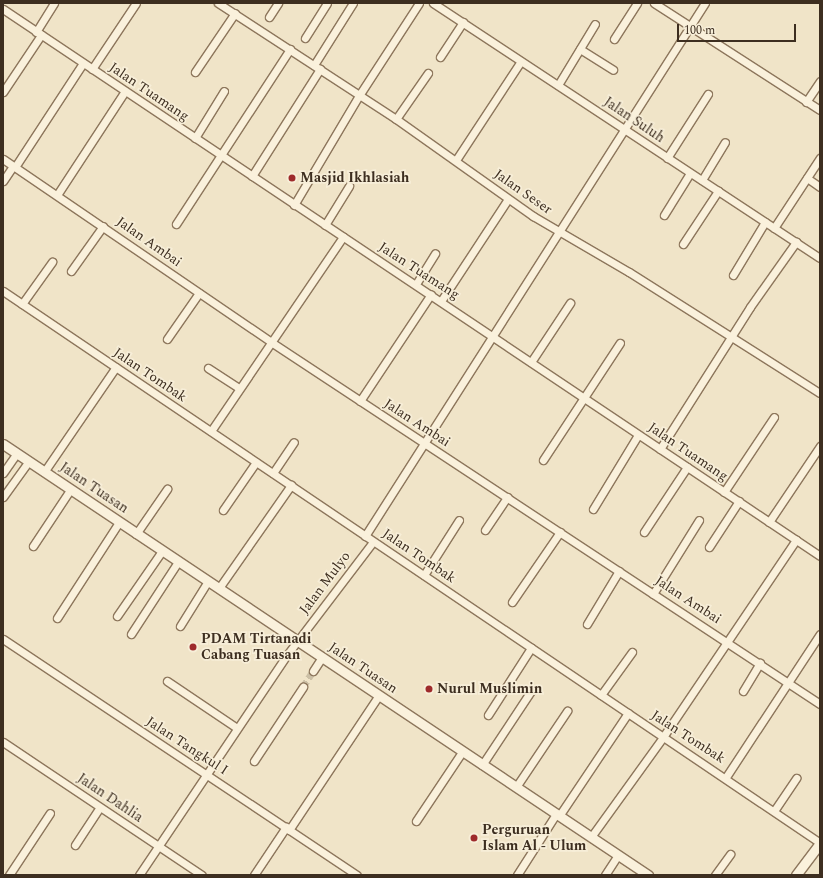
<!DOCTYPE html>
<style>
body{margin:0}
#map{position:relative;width:823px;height:878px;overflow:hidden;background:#f0e4c8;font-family:Spectral,serif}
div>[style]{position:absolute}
.minor-tunnel>*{height:7px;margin-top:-3.5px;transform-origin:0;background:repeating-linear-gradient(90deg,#ccc0a6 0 7px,transparent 0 10.5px)}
.roads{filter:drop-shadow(1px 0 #8d765c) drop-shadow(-1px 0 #8d765c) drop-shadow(0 1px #8d765c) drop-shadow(0 -1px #8d765c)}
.minor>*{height:7px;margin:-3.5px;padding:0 3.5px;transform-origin:3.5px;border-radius:3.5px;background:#faf1dc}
.tertiary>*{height:9px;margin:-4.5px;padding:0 4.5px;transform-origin:4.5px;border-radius:4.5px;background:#faf1dc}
.dots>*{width:11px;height:11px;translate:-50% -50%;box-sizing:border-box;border:2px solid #f7eed8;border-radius:50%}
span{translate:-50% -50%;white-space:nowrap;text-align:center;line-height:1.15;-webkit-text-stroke:3.5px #f7eed8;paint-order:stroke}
.street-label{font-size:14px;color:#3d2e20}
.poi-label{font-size:14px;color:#3d2e20;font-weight:700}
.left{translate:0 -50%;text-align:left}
.frame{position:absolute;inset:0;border:4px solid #3d2e20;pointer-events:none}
.scale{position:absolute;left:677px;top:24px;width:119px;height:18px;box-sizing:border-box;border:2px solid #3d2e20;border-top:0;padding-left:5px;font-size:12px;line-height:14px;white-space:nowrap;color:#3d2e20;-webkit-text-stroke:3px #f7eed8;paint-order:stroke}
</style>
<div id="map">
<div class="minor-tunnel">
<i style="left:303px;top:687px;width:19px;rotate:-58deg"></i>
</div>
<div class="roads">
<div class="minor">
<i style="left:218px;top:3px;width:212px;rotate:33.1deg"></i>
<i style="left:396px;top:119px;width:168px;rotate:35.3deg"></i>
<i style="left:533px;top:216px;width:111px;rotate:30.3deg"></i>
<i style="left:629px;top:272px;width:226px;rotate:32.4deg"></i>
<i style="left:433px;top:3px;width:463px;rotate:33.4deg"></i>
<i style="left:654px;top:3px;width:197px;rotate:32.8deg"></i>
<i style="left:3px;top:9px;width:983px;rotate:33.8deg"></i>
<i style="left:269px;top:17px;width:17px;rotate:-57deg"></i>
<i style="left:36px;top:32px;width:34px;rotate:-58deg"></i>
<i style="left:305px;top:38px;width:41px;rotate:-57.8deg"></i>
<i style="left:614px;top:39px;width:43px;rotate:-57.4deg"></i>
<i style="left:580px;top:49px;width:39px;rotate:32deg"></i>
<i style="left:440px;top:57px;width:42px;rotate:-56.7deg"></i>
<i style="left:314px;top:65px;width:73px;rotate:-57.8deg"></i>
<i style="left:92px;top:69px;width:79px;rotate:-56.3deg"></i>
<i style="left:195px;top:72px;width:71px;rotate:-55.9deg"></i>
<i style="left:558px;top:85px;width:71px;rotate:-58.8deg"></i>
<i style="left:3px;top:92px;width:69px;rotate:-56.3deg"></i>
<i style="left:806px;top:102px;width:25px;rotate:-56deg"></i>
<i style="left:396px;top:119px;width:56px;rotate:-55.2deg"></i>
<i style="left:195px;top:138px;width:55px;rotate:-58.3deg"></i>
<i style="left:667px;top:158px;width:76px;rotate:-57.4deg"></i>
<i style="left:3px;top:159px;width:325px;rotate:34.3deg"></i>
<i style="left:271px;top:342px;width:658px;rotate:33.4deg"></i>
<i style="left:456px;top:160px;width:118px;rotate:-56.7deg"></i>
<i style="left:15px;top:167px;width:124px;rotate:-56.8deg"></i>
<i style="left:252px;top:176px;width:127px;rotate:-57.6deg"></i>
<i style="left:807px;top:178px;width:16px;rotate:35deg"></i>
<i style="left:702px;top:180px;width:44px;rotate:-58.8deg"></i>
<i style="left:3px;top:181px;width:18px;rotate:-56deg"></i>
<i style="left:57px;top:195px;width:124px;rotate:-56.8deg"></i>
<i style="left:294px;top:205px;width:129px;rotate:-59.3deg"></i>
<i style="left:360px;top:94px;width:108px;rotate:-57deg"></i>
<i style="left:664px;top:215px;width:49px;rotate:-58.2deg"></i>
<i style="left:176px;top:224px;width:209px;rotate:-56.9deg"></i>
<i style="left:325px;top:225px;width:46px;rotate:-58.4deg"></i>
<i style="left:774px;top:228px;width:84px;rotate:-56.7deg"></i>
<i style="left:683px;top:244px;width:64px;rotate:-56.6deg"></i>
<i style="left:71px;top:271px;width:55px;rotate:-54.6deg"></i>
<i style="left:733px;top:275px;width:62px;rotate:-58.9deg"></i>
<i style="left:416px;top:284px;width:36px;rotate:-58deg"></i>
<i style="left:3px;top:291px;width:986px;rotate:34.04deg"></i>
<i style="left:441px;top:301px;width:122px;rotate:-56.7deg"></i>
<i style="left:22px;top:304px;width:52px;rotate:-54.5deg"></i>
<i style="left:167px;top:339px;width:56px;rotate:-55.2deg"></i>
<i style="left:531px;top:362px;width:71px;rotate:-56.5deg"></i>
<i style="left:208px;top:368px;width:37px;rotate:33deg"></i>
<i style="left:360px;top:401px;width:128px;rotate:-56.4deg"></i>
<i style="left:211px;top:431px;width:235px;rotate:-55.8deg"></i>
<i style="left:660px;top:449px;width:168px;rotate:-57.6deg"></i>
<i style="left:750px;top:307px;width:80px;rotate:-54.7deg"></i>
<i style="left:543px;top:460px;width:140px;rotate:-56.7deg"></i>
<i style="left:44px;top:472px;width:127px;rotate:-55.6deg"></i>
<i style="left:3px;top:473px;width:24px;rotate:-55deg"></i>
<i style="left:273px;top:473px;width:37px;rotate:-56deg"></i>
<i style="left:724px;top:492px;width:90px;rotate:-56.3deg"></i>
<i style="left:3px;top:497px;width:44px;rotate:-54.2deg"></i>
<i style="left:593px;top:509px;width:87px;rotate:-58.7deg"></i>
<i style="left:223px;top:510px;width:58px;rotate:-55.5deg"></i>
<i style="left:769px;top:522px;width:92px;rotate:-56.1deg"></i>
<i style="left:485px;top:530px;width:40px;rotate:-56deg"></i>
<i style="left:644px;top:532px;width:78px;rotate:-56.5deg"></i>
<i style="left:136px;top:534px;width:55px;rotate:-55.4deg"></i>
<i style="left:365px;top:536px;width:632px;rotate:-57.47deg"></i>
<i style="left:33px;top:546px;width:67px;rotate:-56.5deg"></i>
<i style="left:709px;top:547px;width:55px;rotate:-56.9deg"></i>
<i style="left:424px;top:575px;width:65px;rotate:-57.5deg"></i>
<i style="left:219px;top:588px;width:126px;rotate:-55deg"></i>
<i style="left:653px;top:594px;width:87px;rotate:-58.1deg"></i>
<i style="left:512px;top:602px;width:85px;rotate:-55.6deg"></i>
<i style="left:117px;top:616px;width:79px;rotate:-55.3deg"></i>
<i style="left:57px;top:618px;width:114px;rotate:-57.1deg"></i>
<i style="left:587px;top:624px;width:62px;rotate:-58.9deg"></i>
<i style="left:180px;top:626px;width:53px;rotate:-58.1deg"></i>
<i style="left:131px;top:634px;width:86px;rotate:-56.9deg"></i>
<i style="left:3px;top:639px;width:425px;rotate:33.7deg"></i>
<i style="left:313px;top:671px;width:17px;rotate:-57deg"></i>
<i style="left:167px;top:681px;width:84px;rotate:33.9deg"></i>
<i style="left:743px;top:691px;width:33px;rotate:-59deg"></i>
<i style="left:601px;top:695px;width:53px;rotate:-54.2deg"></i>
<i style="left:488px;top:715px;width:80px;rotate:-57.3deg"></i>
<i style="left:3px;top:742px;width:239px;rotate:33.8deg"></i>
<i style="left:254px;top:761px;width:89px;rotate:-56.5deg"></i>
<i style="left:482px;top:765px;width:89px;rotate:-56.5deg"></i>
<i style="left:726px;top:777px;width:171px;rotate:-56.7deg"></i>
<i style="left:516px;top:787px;width:92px;rotate:-56.1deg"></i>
<i style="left:774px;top:811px;width:40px;rotate:-56deg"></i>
<i style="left:559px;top:816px;width:124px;rotate:-56.2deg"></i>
<i style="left:416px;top:821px;width:83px;rotate:-56.3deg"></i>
<i style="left:289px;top:830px;width:162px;rotate:-56.3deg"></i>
<i style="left:591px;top:837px;width:123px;rotate:-54.2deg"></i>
<i style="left:663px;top:737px;width:238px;rotate:-56deg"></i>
<i style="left:75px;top:845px;width:45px;rotate:-56.7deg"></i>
<i style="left:9px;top:875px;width:74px;rotate:-56.5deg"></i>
<i style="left:139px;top:875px;width:264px;rotate:-56.1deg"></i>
<i style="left:286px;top:656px;width:143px;rotate:-52.7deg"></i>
<i style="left:254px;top:875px;width:58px;rotate:-56.3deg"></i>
<i style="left:517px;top:875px;width:72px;rotate:-57.4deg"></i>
<i style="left:605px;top:875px;width:24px;rotate:-57deg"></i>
<i style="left:715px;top:875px;width:26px;rotate:-54deg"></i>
</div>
<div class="tertiary">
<i style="left:3px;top:444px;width:776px;rotate:33.75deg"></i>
<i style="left:796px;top:875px;width:40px;rotate:-53deg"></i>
</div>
</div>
<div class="dots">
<i style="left:292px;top:178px;background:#9e2a2b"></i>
<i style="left:193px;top:647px;background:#9e2a2b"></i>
<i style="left:429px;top:689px;background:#9e2a2b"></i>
<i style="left:474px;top:838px;background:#9e2a2b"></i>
</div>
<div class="street-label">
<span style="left:149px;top:92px;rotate:34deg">Jalan Tuamang</span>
<span style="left:634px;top:120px;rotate:34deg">Jalan Suluh</span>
<span style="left:523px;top:192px;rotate:35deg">Jalan Seser</span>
<span style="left:149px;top:242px;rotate:35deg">Jalan Ambai</span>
<span style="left:419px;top:271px;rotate:33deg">Jalan Tuamang</span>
<span style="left:150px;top:375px;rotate:34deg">Jalan Tombak</span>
<span style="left:417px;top:423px;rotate:33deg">Jalan Ambai</span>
<span style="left:688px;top:452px;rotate:34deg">Jalan Tuamang</span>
<span style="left:94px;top:488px;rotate:34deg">Jalan Tuasan</span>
<span style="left:419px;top:556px;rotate:34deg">Jalan Tombak</span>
<span style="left:325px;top:583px;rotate:-53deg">Jalan Mulyo</span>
<span style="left:688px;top:600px;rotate:33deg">Jalan Ambai</span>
<span style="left:363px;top:668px;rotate:34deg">Jalan Tuasan</span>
<span style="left:688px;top:737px;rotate:33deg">Jalan Tombak</span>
<span style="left:187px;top:746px;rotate:33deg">Jalan Tangkul I</span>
<span style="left:110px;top:798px;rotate:34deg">Jalan Dahlia</span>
</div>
<div class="poi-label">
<span class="left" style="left:300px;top:178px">Masjid Ikhlasiah</span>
<span class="left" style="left:201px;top:647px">PDAM Tirtanadi<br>Cabang Tuasan</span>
<span class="left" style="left:437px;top:689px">Nurul Muslimin</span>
<span class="left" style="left:482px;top:838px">Perguruan<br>Islam Al - Ulum</span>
</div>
<div class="frame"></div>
<div class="scale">100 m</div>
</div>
